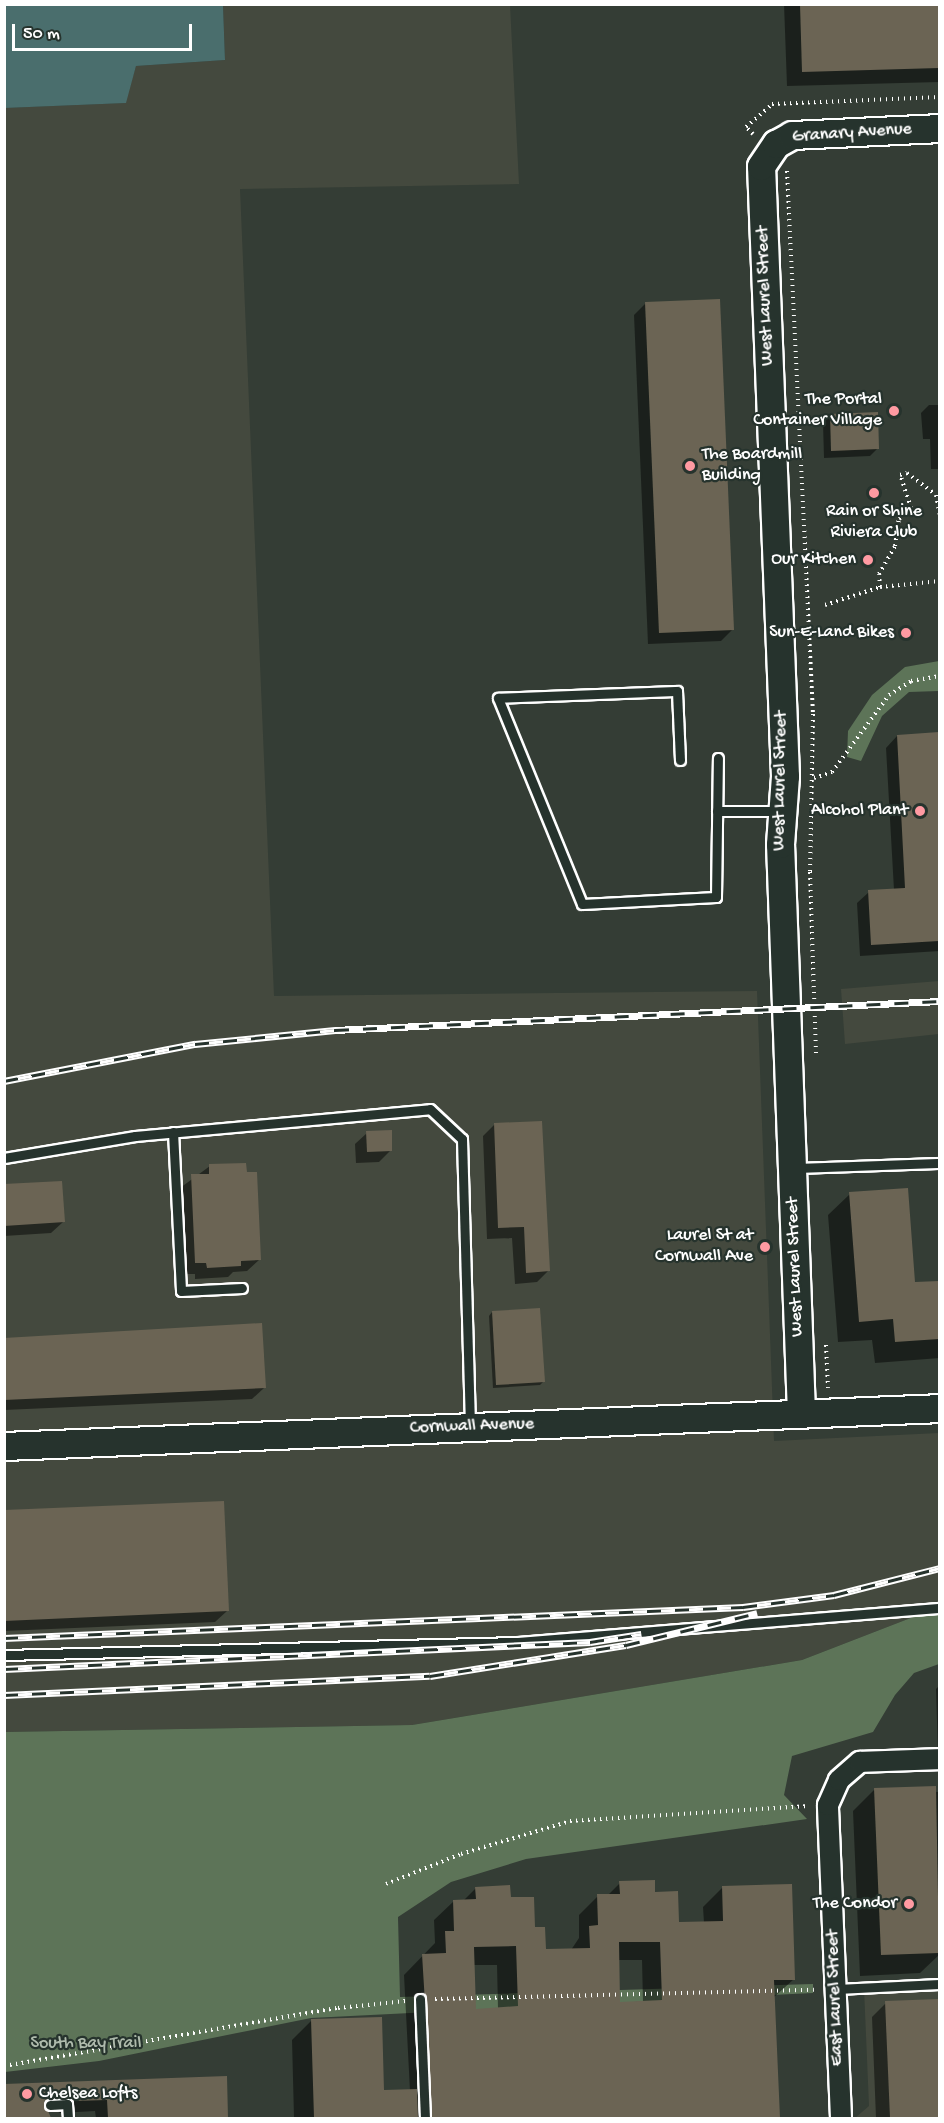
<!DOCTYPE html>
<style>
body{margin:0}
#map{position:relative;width:944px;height:2123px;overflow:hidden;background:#343d35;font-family:"Gochi Hand",sans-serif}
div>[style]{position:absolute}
.built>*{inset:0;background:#44493e}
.green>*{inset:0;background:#5d7458}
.water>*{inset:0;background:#4a6e6d}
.shadow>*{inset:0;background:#0007}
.building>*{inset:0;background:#6b6454}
.path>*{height:4px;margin-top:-2px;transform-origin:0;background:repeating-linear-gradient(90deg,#fff 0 1.5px,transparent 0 6px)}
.roads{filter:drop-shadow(2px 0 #fff) drop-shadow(-2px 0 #fff) drop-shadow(0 2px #fff) drop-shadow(0 -2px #fff)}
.lane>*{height:9px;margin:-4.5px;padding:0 4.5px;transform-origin:4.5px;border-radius:4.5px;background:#26332d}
.street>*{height:20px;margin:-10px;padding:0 10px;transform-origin:10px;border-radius:10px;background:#26332d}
.secondary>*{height:27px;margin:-13.5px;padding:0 13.5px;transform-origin:13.5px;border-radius:13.5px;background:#26332d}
.rail>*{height:7px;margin-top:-3.5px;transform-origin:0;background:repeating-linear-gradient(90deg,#26332d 0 14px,#fff 0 28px);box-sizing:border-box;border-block:2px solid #fff}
.dots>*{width:16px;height:16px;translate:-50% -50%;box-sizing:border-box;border:3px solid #26332d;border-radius:50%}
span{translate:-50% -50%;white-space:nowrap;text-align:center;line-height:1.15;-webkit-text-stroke:4.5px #26332d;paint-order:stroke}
.street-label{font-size:18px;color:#fff}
.poi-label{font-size:18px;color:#fff}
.right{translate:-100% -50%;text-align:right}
.left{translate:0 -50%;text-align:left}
.park-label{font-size:18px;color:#aebaac}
.frame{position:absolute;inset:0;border:6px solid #fff;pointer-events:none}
.scale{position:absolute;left:12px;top:24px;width:180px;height:27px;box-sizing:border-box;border:3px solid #fff;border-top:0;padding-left:8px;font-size:18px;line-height:21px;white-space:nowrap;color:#fff;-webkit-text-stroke:4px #26332d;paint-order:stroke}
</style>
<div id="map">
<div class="built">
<i style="clip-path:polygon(223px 5px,510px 5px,519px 184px,240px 189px,274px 996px,757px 991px,774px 1441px,939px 1433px,939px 1607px,802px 1660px,412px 1725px,5px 1732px,4px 108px,125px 103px,136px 66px,225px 60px)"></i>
<i style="clip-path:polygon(939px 981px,939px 1034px,845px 1044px,841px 989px)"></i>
<i style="clip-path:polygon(939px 1984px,939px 2118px,855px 2118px,869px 2106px,864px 1988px)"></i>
</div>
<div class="green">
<i style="clip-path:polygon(939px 661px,939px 691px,909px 692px,882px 716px,861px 761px,847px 757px,848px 731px,872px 695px,905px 667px)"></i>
<i style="clip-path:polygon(939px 1607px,939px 1664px,914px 1673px,895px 1695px,873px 1732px,792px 1756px,784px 1795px,807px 1819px,526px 1859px,451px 1882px,398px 1917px,400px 1997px,813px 1984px,813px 1993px,311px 2018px,99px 2061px,5px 2072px,5px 1732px,412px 1725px,802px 1660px)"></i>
</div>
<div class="water">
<i style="clip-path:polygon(4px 5px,223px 5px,225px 60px,136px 66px,126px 103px,5px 108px)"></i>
</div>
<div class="shadow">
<i style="clip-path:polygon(784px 4px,940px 4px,940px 82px,787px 86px)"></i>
<i style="clip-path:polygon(646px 303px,733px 629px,721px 641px,648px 644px,634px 315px)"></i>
<i style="clip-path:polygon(929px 405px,940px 405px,940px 469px,931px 469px,930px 439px,923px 439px,921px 413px)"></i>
<i style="clip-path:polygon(830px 415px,878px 448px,870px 456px,824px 458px,823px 423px)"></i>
<i style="clip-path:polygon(940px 734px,940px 951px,860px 956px,857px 903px,869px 892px,894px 890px,886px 748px,897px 736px)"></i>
<i style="clip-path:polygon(495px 1124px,548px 1271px,537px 1282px,515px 1284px,512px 1238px,487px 1239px,483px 1136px)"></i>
<i style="clip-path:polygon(367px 1133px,390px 1151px,379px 1162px,356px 1163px,355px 1144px)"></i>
<i style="clip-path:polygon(210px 1166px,259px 1260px,247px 1271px,233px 1272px,228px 1277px,195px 1279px,195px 1274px,184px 1274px,180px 1188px)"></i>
<i style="clip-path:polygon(4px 1186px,63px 1222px,51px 1233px,4px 1236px)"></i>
<i style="clip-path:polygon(850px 1194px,913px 1284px,940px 1282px,940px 1358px,875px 1363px,872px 1340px,838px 1342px,828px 1215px)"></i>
<i style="clip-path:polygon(492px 1312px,543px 1382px,540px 1385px,493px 1388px,489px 1316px)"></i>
<i style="clip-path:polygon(4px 1340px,264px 1388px,252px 1399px,4px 1410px)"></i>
<i style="clip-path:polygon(4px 1512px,227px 1611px,215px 1622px,4px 1631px)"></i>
<i style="clip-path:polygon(940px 1685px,940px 1754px,938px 1754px,936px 1689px)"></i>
<i style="clip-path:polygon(874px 1790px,940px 1792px,940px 1954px,920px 1973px,860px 1976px,853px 1811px)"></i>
<i style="clip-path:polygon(evenodd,620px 1883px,654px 1894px,678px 1923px,704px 1923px,703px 1907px,723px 1887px,794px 1979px,773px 1998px,779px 2118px,294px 2118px,292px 2040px,311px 2021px,383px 2091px,410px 2091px,404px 1975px,435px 1943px,434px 1920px,454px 1901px,463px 1901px,476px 1888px,509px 1899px,534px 1929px,544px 1951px,571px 1950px,579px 1938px,579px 1915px,598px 1896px,607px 1896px,620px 1883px,618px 1960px,642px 1960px,643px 2003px,619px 2004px,618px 1960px,620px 1883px,473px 1965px,497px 1965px,498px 2009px,474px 2010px,473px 1965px)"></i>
<i style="clip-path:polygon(940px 2001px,940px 2118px,876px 2118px,872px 2017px,886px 2003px)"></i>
<i style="clip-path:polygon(225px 2078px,227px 2118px,96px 2118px,95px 2111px,60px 2113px,54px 2109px,46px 2110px,49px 2118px,4px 2118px,4px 2087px)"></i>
</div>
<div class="building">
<i style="clip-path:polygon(800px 4px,939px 4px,939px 68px,802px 72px)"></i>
<i style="clip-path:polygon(720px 299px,734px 630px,659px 633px,645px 302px)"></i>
<i style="clip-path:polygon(878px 412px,879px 449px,831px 451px,830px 414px)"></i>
<i style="clip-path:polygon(939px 732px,939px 941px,871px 945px,868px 890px,905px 888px,897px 735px)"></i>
<i style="clip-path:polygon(542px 1121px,550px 1271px,526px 1273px,524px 1227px,498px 1228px,494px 1123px)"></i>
<i style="clip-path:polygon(392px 1130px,392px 1151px,367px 1152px,366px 1131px)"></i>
<i style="clip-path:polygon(246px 1163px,247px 1172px,257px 1172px,261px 1260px,241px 1261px,241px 1266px,207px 1268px,206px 1263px,195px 1263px,191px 1174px,209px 1174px,209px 1164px)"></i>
<i style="clip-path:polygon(62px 1181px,65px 1222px,4px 1226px,4px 1184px)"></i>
<i style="clip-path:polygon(908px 1188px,915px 1282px,939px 1281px,939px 1339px,895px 1342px,893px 1319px,859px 1322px,849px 1192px)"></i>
<i style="clip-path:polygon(540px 1308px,545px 1382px,496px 1385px,492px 1311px)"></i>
<i style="clip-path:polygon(262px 1323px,266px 1388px,4px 1400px,4px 1338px)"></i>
<i style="clip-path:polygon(224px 1501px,229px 1611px,4px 1621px,4px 1510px)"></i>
<i style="clip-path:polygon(936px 1786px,939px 1953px,881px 1955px,874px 1788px)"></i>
<i style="clip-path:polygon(evenodd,655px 1880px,655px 1892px,678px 1891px,679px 1922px,723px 1921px,722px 1886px,792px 1884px,795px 1980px,774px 1980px,780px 2118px,432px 2118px,422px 1954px,446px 1953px,445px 1931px,454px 1931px,453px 1900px,476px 1899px,475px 1887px,510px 1885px,511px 1897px,534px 1897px,535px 1927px,545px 1927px,546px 1949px,590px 1948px,589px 1926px,598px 1925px,597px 1894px,620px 1894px,619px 1881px,655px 1880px,619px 1942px,660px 1942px,662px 2000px,620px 2002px,619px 1942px,655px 1880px,516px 1946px,518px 2006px,476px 2009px,474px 1947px,516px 1946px)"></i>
<i style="clip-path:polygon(939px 1999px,939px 2118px,890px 2118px,885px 2001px)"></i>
<i style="clip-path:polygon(382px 2017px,384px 2090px,417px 2089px,418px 2118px,314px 2118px,311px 2019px)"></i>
<i style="clip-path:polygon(227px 2076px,228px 2118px,108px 2118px,107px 2100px,73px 2101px,67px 2097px,44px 2101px,51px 2118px,4px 2118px,4px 2084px)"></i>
</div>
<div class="path">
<i style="left:753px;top:134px;width:10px;rotate:-135deg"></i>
<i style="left:746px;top:127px;width:35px;rotate:-41deg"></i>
<i style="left:772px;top:104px;width:168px;rotate:-2.4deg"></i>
<i style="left:787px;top:171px;width:544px;rotate:87.26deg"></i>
<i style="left:813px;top:714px;width:158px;rotate:91.1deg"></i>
<i style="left:810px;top:872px;width:183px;rotate:88.1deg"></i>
<i style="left:880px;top:587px;width:13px;rotate:-94deg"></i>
<i style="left:879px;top:574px;width:32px;rotate:-60deg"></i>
<i style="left:895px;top:546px;width:27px;rotate:-82deg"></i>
<i style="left:899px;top:519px;width:16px;rotate:-43deg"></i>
<i style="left:911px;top:508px;width:35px;rotate:-108deg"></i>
<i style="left:900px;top:475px;width:7px;rotate:-16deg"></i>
<i style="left:907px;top:473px;width:36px;rotate:37deg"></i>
<i style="left:936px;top:495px;width:20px;rotate:79deg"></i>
<i style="left:825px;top:605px;width:58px;rotate:-18.1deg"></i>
<i style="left:880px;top:587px;width:60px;rotate:-5.7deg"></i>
<i style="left:814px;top:778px;width:19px;rotate:-18deg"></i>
<i style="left:832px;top:772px;width:96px;rotate:-53.5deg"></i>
<i style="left:889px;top:695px;width:26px;rotate:-32deg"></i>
<i style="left:911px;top:681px;width:29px;rotate:-10deg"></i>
<i style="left:826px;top:1345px;width:43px;rotate:87.3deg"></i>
<i style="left:386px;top:1884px;width:81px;rotate:-21.8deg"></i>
<i style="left:461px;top:1854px;width:114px;rotate:-16.8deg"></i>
<i style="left:570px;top:1821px;width:239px;rotate:-3.6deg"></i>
<i style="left:435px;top:1999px;width:379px;rotate:-1.4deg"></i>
<i style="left:4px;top:2066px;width:339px;rotate:-9.9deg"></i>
<i style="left:338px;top:2008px;width:68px;rotate:-5.9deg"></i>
</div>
<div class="roads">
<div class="lane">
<i style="left:680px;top:760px;width:69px;rotate:-92.5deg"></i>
<i style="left:677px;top:691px;width:179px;rotate:177.8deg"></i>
<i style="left:498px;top:698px;width:222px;rotate:67.8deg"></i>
<i style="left:582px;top:904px;width:134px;rotate:-3deg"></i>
<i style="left:716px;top:897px;width:139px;rotate:-89.2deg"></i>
<i style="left:717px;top:811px;width:63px"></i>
<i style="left:173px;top:1132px;width:159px;rotate:87.1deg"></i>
<i style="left:181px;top:1291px;width:61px;rotate:-2.8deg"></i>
<i style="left:4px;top:1158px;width:133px;rotate:-9.5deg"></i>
<i style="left:135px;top:1136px;width:296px;rotate:-5.2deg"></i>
<i style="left:430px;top:1109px;width:44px;rotate:43.2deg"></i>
<i style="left:462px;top:1139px;width:285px;rotate:88.4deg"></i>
<i style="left:794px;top:1168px;width:146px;rotate:-2deg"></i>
<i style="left:4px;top:1655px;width:512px;rotate:-1.45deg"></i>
<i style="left:516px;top:1642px;width:425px;rotate:-4.6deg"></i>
<i style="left:836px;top:1989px;width:104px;rotate:-2.8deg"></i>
<i style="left:420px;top:1999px;width:119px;rotate:87.6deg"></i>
<i style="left:50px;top:2105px;width:17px;rotate:-3deg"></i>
<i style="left:67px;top:2104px;width:14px;rotate:86deg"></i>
</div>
<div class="street">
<i style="left:841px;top:2118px;width:313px;rotate:-92.4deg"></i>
<i style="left:828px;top:1805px;width:27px;rotate:-66deg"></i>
<i style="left:839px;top:1780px;width:28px;rotate:-41deg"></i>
<i style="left:860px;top:1762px;width:80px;rotate:-2.1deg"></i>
</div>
<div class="secondary">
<i style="left:801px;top:1413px;width:569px;rotate:-92.11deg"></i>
<i style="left:780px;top:844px;width:68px;rotate:-85.8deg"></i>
<i style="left:785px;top:776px;width:610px;rotate:-92.25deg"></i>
<i style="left:761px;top:166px;width:27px;rotate:-56deg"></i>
<i style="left:776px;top:144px;width:18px;rotate:-29deg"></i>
<i style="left:792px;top:135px;width:148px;rotate:-2.7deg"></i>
<i style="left:4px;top:1446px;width:937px;rotate:-2.32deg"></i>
</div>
</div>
<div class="rail">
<i style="left:4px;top:1081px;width:195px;rotate:-11deg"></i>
<i style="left:195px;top:1044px;width:141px;rotate:-5.7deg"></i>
<i style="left:335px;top:1030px;width:606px;rotate:-2.74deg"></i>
<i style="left:4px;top:1638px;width:740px;rotate:-2.4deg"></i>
<i style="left:743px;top:1607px;width:92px;rotate:-7.5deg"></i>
<i style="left:834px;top:1595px;width:109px;rotate:-14.3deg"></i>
<i style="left:4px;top:1669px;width:587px;rotate:-2.64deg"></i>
<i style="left:590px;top:1642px;width:52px;rotate:-8.9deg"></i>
<i style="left:4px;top:1695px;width:426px;rotate:-2.6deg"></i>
<i style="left:430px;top:1676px;width:198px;rotate:-9deg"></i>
<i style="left:626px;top:1645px;width:135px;rotate:-13.7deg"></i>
</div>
<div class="dots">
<i style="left:894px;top:411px;background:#ff9aa2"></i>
<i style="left:690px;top:466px;background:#ff9aa2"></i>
<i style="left:874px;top:493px;background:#ff9aa2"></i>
<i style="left:868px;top:560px;background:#ff9aa2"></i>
<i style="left:906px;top:633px;background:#ff9aa2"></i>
<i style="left:920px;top:811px;background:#ff9aa2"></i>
<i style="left:765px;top:1247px;background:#ff9aa2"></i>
<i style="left:909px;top:1904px;background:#ff9aa2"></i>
<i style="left:27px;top:2094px;background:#ff9aa2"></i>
</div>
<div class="street-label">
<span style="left:852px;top:134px;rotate:-4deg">Granary Avenue</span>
<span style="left:766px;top:296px;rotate:-92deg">West Laurel Street</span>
<span style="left:781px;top:781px;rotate:-89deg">West Laurel Street</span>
<span style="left:796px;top:1267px;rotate:-92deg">West Laurel Street</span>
<span style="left:472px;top:1427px;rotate:-2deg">Cornwall Avenue</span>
<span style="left:836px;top:1998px;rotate:-92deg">East Laurel Street</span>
</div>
<div class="poi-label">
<span class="right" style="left:882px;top:411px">The Portal<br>Container Village</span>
<span class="left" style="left:702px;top:466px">The Boardmill<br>Building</span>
<span style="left:874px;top:523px">Rain or Shine<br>Riviera Club</span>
<span class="right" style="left:856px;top:560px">Our Kitchen</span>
<span class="right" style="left:894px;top:633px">Sun-E-Land Bikes</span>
<span class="right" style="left:908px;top:811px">Alcohol Plant</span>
<span class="right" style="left:753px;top:1247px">Laurel St at<br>Cornwall Ave</span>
<span class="right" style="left:897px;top:1904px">The Condor</span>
<span class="left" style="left:39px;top:2094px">Chelsea Lofts</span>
</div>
<div class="park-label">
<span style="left:86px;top:2044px">South Bay Trail</span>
</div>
<div class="frame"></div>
<div class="scale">50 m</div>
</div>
